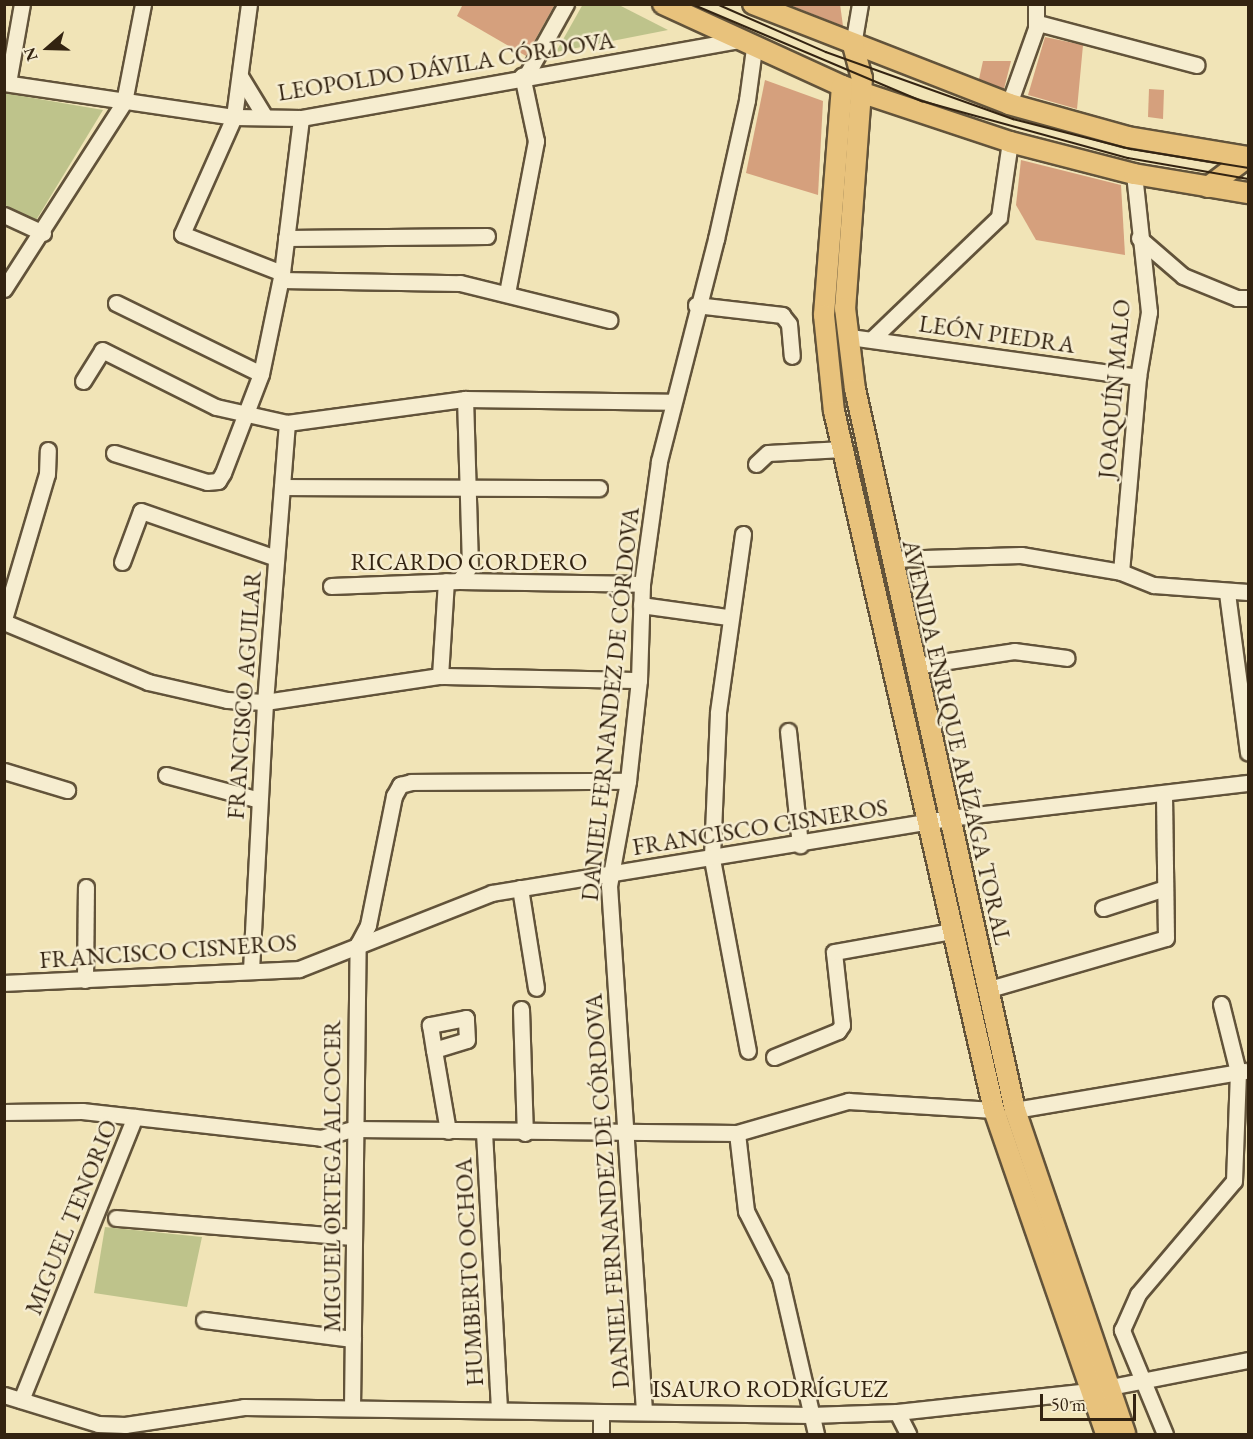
<!DOCTYPE html>
<meta charset="utf-8">
<style>
body{margin:0}
#map{position:relative;width:1253px;height:1439px;overflow:hidden;background:#f1e4b7;font-family:"EB Garamond",serif}
div>[style]{position:absolute}
.green>*{inset:0;background:#bec38b}
.building>*{inset:0;background:#d5a07d}
.roads{filter:drop-shadow(2px 0 #62533a) drop-shadow(-2px 0 #62533a) drop-shadow(0 2px #62533a) drop-shadow(0 -2px #62533a)}
.minor>*{height:15px;margin:-7.5px;padding:0 7.5px;transform-origin:7.5px;border-radius:7.5px;background:#f6edd0}
.major>*{height:20px;margin:-10px;padding:0 10px;transform-origin:10px;border-radius:10px;background:#e8c27c}
.tram>*{height:1.5px;margin:-0.75px;padding:0 0.75px;transform-origin:0.75px;border-radius:0.75px;background:#332311}
span{translate:-50% -50%;white-space:nowrap;text-align:center;line-height:1.15;-webkit-text-stroke:5px #f6edd0;paint-order:stroke}
.street-label{font-size:24px;color:#332311}
.frame{position:absolute;inset:0;border:6px solid #332311;pointer-events:none}
.north{position:absolute;left:18px;top:18px;width:60px;height:60px;-webkit-text-stroke:4px #f6edd0;paint-order:stroke;rotate:250deg;font-size:16px;font-weight:700;line-height:24px;text-align:center;color:#332311}
.north::after{content:'';display:block;margin:auto;width:21px;height:27px;background:#332311;clip-path:polygon(50% 0,100% 100%,50% 72%,0 100%)}
.scale{position:absolute;left:1040px;top:1394px;width:96px;height:27px;box-sizing:border-box;border:3px solid #332311;border-top:0;padding-left:8px;font-size:18px;line-height:21px;white-space:nowrap;color:#332311;-webkit-text-stroke:4px #f6edd0;paint-order:stroke}
</style>
<div id="map">
<div class="green">
<i style="clip-path:polygon(583px 4px,619px 5px,668px 30px,556px 52px)"></i>
<i style="clip-path:polygon(4px 93px,103px 110px,35px 222px,5px 205px)"></i>
<i style="clip-path:polygon(105px 1227px,202px 1237px,187px 1307px,94px 1293px)"></i>
</div>
<div class="building">
<i style="clip-path:polygon(463px 4px,555px 4px,526px 56px,457px 16px)"></i>
<i style="clip-path:polygon(787px 4px,840px 4px,843px 26px)"></i>
<i style="clip-path:polygon(1045px 37px,1083px 45px,1077px 109px,1028px 95px)"></i>
<i style="clip-path:polygon(983px 61px,1011px 61px,1004px 89px,979px 79px)"></i>
<i style="clip-path:polygon(765px 80px,823px 101px,818px 195px,746px 173px)"></i>
<i style="clip-path:polygon(1149px 89px,1164px 90px,1163px 119px,1148px 117px)"></i>
<i style="clip-path:polygon(1021px 160px,1121px 185px,1125px 255px,1036px 240px,1016px 205px)"></i>
</div>
<div class="roads">
<div class="minor">
<i style="left:249px;top:4px;width:114px;rotate:97.6deg"></i>
<i style="left:234px;top:117px;width:128px;rotate:114deg"></i>
<i style="left:182px;top:234px;width:107px;rotate:21.3deg"></i>
<i style="left:1038px;top:23px;width:164px;rotate:14.8deg"></i>
<i style="left:853px;top:45px;width:42px;rotate:-80.3deg"></i>
<i style="left:527px;top:74px;width:80px;rotate:-60.9deg"></i>
<i style="left:240px;top:76px;width:48px;rotate:58.6deg"></i>
<i style="left:4px;top:83px;width:232px;rotate:8.4deg"></i>
<i style="left:234px;top:117px;width:67px;rotate:0.9deg"></i>
<i style="left:301px;top:118px;width:444px;rotate:-10.1deg"></i>
<i style="left:8px;top:83px;width:80px;rotate:-80deg"></i>
<i style="left:1009px;top:104px;width:81px;rotate:-70.4deg"></i>
<i style="left:1036px;top:28px;width:24px;rotate:-90deg"></i>
<i style="left:4px;top:215px;width:43px;rotate:24.8deg"></i>
<i style="left:286px;top:238px;width:201px;rotate:-0.6deg"></i>
<i style="left:1139px;top:238px;width:58px;rotate:40.8deg"></i>
<i style="left:1183px;top:276px;width:58px;rotate:22.2deg"></i>
<i style="left:1237px;top:298px;width:11px"></i>
<i style="left:281px;top:280px;width:179px;rotate:1deg"></i>
<i style="left:460px;top:283px;width:154px;rotate:13.9deg"></i>
<i style="left:4px;top:289px;width:222px;rotate:-57.3deg"></i>
<i style="left:124px;top:102px;width:100px;rotate:-79deg"></i>
<i style="left:507px;top:293px;width:155px;rotate:-79.2deg"></i>
<i style="left:536px;top:141px;width:67px;rotate:-102deg"></i>
<i style="left:116px;top:303px;width:161px;rotate:26.1deg"></i>
<i style="left:696px;top:305px;width:87px;rotate:6.6deg"></i>
<i style="left:782px;top:315px;width:11px;rotate:52deg"></i>
<i style="left:789px;top:324px;width:32px;rotate:85deg"></i>
<i style="left:850px;top:337px;width:291px;rotate:7.9deg"></i>
<i style="left:872px;top:339px;width:176px;rotate:-43.8deg"></i>
<i style="left:999px;top:217px;width:76px;rotate:-81.7deg"></i>
<i style="left:83px;top:381px;width:36px;rotate:-58deg"></i>
<i style="left:102px;top:350px;width:127px;rotate:26.6deg"></i>
<i style="left:216px;top:407px;width:73px;rotate:12.7deg"></i>
<i style="left:287px;top:423px;width:180px;rotate:-7.7deg"></i>
<i style="left:465px;top:399px;width:205px;rotate:0.8deg"></i>
<i style="left:114px;top:453px;width:97px;rotate:17.3deg"></i>
<i style="left:207px;top:482px;width:11px;rotate:-5deg"></i>
<i style="left:218px;top:481px;width:9px;rotate:-58deg"></i>
<i style="left:223px;top:473px;width:106px;rotate:-69deg"></i>
<i style="left:261px;top:374px;width:103px;rotate:-78.3deg"></i>
<i style="left:282px;top:273px;width:156px;rotate:-83deg"></i>
<i style="left:756px;top:464px;width:16px;rotate:-43deg"></i>
<i style="left:768px;top:453px;width:75px;rotate:-3.1deg"></i>
<i style="left:282px;top:487px;width:317px;rotate:0.2deg"></i>
<i style="left:743px;top:534px;width:181px;rotate:98deg"></i>
<i style="left:718px;top:713px;width:146px;rotate:92.4deg"></i>
<i style="left:712px;top:859px;width:195px;rotate:79.4deg"></i>
<i style="left:891px;top:559px;width:130px;rotate:-1.8deg"></i>
<i style="left:1021px;top:555px;width:101px;rotate:9.6deg"></i>
<i style="left:1121px;top:572px;width:35px;rotate:22deg"></i>
<i style="left:1154px;top:585px;width:94px;rotate:4.3deg"></i>
<i style="left:122px;top:562px;width:54px;rotate:-69.6deg"></i>
<i style="left:141px;top:511px;width:143px;rotate:19.2deg"></i>
<i style="left:1121px;top:572px;width:196px;rotate:-85deg"></i>
<i style="left:1138px;top:377px;width:66px;rotate:-80.4deg"></i>
<i style="left:1149px;top:312px;width:139px;rotate:-96.2deg"></i>
<i style="left:459px;top:581px;width:19px;rotate:-54deg"></i>
<i style="left:470px;top:566px;width:167px;rotate:-91.7deg"></i>
<i style="left:331px;top:586px;width:128px;rotate:-2.2deg"></i>
<i style="left:459px;top:581px;width:183px;rotate:0.9deg"></i>
<i style="left:1227px;top:593px;width:161px;rotate:82.5deg"></i>
<i style="left:641px;top:605px;width:88px;rotate:7.9deg"></i>
<i style="left:4px;top:619px;width:151px;rotate:-73.5deg"></i>
<i style="left:47px;top:474px;width:24px;rotate:-88deg"></i>
<i style="left:4px;top:622px;width:156px;rotate:22.6deg"></i>
<i style="left:148px;top:682px;width:81px;rotate:12.8deg"></i>
<i style="left:227px;top:700px;width:38px;rotate:3deg"></i>
<i style="left:265px;top:702px;width:177px;rotate:-8.5deg"></i>
<i style="left:440px;top:676px;width:199px;rotate:1.2deg"></i>
<i style="left:915px;top:666px;width:100px;rotate:-8.6deg"></i>
<i style="left:1014px;top:651px;width:53px;rotate:7.5deg"></i>
<i style="left:440px;top:676px;width:95px;rotate:-86.4deg"></i>
<i style="left:788px;top:731px;width:115px;rotate:84deg"></i>
<i style="left:4px;top:771px;width:66px;rotate:16.8deg"></i>
<i style="left:166px;top:775px;width:96px;rotate:15deg"></i>
<i style="left:520px;top:888px;width:101px;rotate:80.9deg"></i>
<i style="left:1103px;top:908px;width:65px;rotate:-17.9deg"></i>
<i style="left:251px;top:970px;width:268px;rotate:-87deg"></i>
<i style="left:265px;top:702px;width:280px;rotate:-85.5deg"></i>
<i style="left:85px;top:980px;width:93px;rotate:-89.4deg"></i>
<i style="left:4px;top:983px;width:295px;rotate:-2.7deg"></i>
<i style="left:299px;top:969px;width:207px;rotate:-21.5deg"></i>
<i style="left:492px;top:893px;width:463px;rotate:-9.3deg"></i>
<i style="left:949px;top:818px;width:301px;rotate:-6.7deg"></i>
<i style="left:986px;top:990px;width:187px;rotate:-16.1deg"></i>
<i style="left:1166px;top:938px;width:142px;rotate:-90.8deg"></i>
<i style="left:521px;top:1009px;width:124px;rotate:88.2deg"></i>
<i style="left:434px;top:1050px;width:34px;rotate:-17deg"></i>
<i style="left:467px;top:1040px;width:22px;rotate:-93deg"></i>
<i style="left:466px;top:1018px;width:37px;rotate:169deg"></i>
<i style="left:430px;top:1025px;width:25px;rotate:81deg"></i>
<i style="left:434px;top:1050px;width:82px;rotate:80.2deg"></i>
<i style="left:774px;top:1057px;width:69px;rotate:-22.1deg"></i>
<i style="left:838px;top:1031px;width:7px;rotate:-56deg"></i>
<i style="left:842px;top:1025px;width:73px;rotate:-96.3deg"></i>
<i style="left:834px;top:952px;width:120px;rotate:-10.1deg"></i>
<i style="left:1015px;top:1110px;width:234px;rotate:-9.6deg"></i>
<i style="left:4px;top:1112px;width:78px;rotate:-0.7deg"></i>
<i style="left:82px;top:1111px;width:241px;rotate:6.4deg"></i>
<i style="left:321px;top:1138px;width:33px;rotate:-16deg"></i>
<i style="left:353px;top:1129px;width:384px;rotate:0.6deg"></i>
<i style="left:737px;top:1133px;width:116px;rotate:-16.1deg"></i>
<i style="left:848px;top:1101px;width:146px;rotate:3.5deg"></i>
<i style="left:484px;top:1132px;width:278px;rotate:86.9deg"></i>
<i style="left:737px;top:1133px;width:79px;rotate:83.4deg"></i>
<i style="left:746px;top:1211px;width:75px;rotate:63.1deg"></i>
<i style="left:780px;top:1278px;width:160px;rotate:77deg"></i>
<i style="left:116px;top:1218px;width:236px;rotate:4.6deg"></i>
<i style="left:204px;top:1320px;width:150px;rotate:7.3deg"></i>
<i style="left:4px;top:1395px;width:98px;rotate:17.1deg"></i>
<i style="left:98px;top:1424px;width:27px;rotate:2deg"></i>
<i style="left:125px;top:1425px;width:120px;rotate:-8.6deg"></i>
<i style="left:244px;top:1407px;width:566px;rotate:0.81deg"></i>
<i style="left:810px;top:1415px;width:87px;rotate:-2deg"></i>
<i style="left:897px;top:1412px;width:194px;rotate:-6.2deg"></i>
<i style="left:1090px;top:1391px;width:161px;rotate:-11.1deg"></i>
<i style="left:21px;top:1400px;width:305px;rotate:-68.1deg"></i>
<i style="left:352px;top:1408px;width:464px;rotate:-89.3deg"></i>
<i style="left:358px;top:944px;width:21px;rotate:-62deg"></i>
<i style="left:368px;top:925px;width:132px;rotate:-78.6deg"></i>
<i style="left:394px;top:796px;width:13px;rotate:-61deg"></i>
<i style="left:400px;top:785px;width:11px;rotate:-15deg"></i>
<i style="left:411px;top:782px;width:217px;rotate:-0.3deg"></i>
<i style="left:644px;top:1411px;width:526px;rotate:-93.81deg"></i>
<i style="left:609px;top:886px;width:107px;rotate:-79.7deg"></i>
<i style="left:628px;top:781px;width:102px;rotate:-83.8deg"></i>
<i style="left:639px;top:680px;width:96px;rotate:-88.2deg"></i>
<i style="left:642px;top:584px;width:124px;rotate:-82.1deg"></i>
<i style="left:659px;top:461px;width:229px;rotate:-75.6deg"></i>
<i style="left:716px;top:239px;width:142px;rotate:-77.4deg"></i>
<i style="left:747px;top:100px;width:52px;rotate:-82.3deg"></i>
<i style="left:601px;top:1412px;width:22px;rotate:90deg"></i>
<i style="left:897px;top:1412px;width:25px;rotate:63deg"></i>
<i style="left:1165px;top:1434px;width:113px;rotate:-112.5deg"></i>
<i style="left:1122px;top:1330px;width:39px;rotate:-66deg"></i>
<i style="left:1138px;top:1294px;width:148px;rotate:-49.7deg"></i>
<i style="left:1234px;top:1181px;width:109px;rotate:-87.9deg"></i>
<i style="left:1238px;top:1072px;width:70px;rotate:-104deg"></i>
</div>
<div class="major">
<i style="left:663px;top:4px;width:197px;rotate:24.6deg"></i>
<i style="left:842px;top:86px;width:177px;rotate:18.4deg"></i>
<i style="left:1010px;top:142px;width:128px;rotate:14.5deg"></i>
<i style="left:1134px;top:174px;width:116px;rotate:9.5deg"></i>
<i style="left:753px;top:4px;width:275px;rotate:21.3deg"></i>
<i style="left:1009px;top:104px;width:123px;rotate:15.5deg"></i>
<i style="left:1128px;top:137px;width:122px;rotate:9.5deg"></i>
<i style="left:853px;top:45px;width:34px;rotate:75deg"></i>
<i style="left:862px;top:78px;width:231px;rotate:94.2deg"></i>
<i style="left:845px;top:308px;width:82px;rotate:83deg"></i>
<i style="left:855px;top:389px;width:739px;rotate:77.49deg"></i>
<i style="left:1015px;top:1110px;width:342px;rotate:71.2deg"></i>
<i style="left:842px;top:86px;width:230px;rotate:94.5deg"></i>
<i style="left:824px;top:315px;width:97px;rotate:84.1deg"></i>
<i style="left:834px;top:411px;width:717px;rotate:77.11deg"></i>
<i style="left:994px;top:1110px;width:343px;rotate:70.9deg"></i>
<i style="left:1208px;top:187px;width:50px;rotate:-36.9deg"></i>
</div>
</div>
<div class="tram">
<i style="left:692px;top:4px;width:250px;rotate:22.9deg"></i>
<i style="left:922px;top:101px;width:214px;rotate:15.5deg"></i>
<i style="left:1128px;top:158px;width:122px;rotate:9.9deg"></i>
<i style="left:717px;top:4px;width:119px;rotate:23.8deg"></i>
<i style="left:826px;top:52px;width:199px;rotate:19.7deg"></i>
<i style="left:1013px;top:119px;width:122px;rotate:14.3deg"></i>
<i style="left:1131px;top:149px;width:119px;rotate:9.2deg"></i>
</div>
<div class="street-label">
<span style="left:446px;top:66px;rotate:-9deg">LEOPOLDO DÁVILA CÓRDOVA</span>
<span style="left:997px;top:334px;rotate:8deg">LEÓN PIEDRA</span>
<span style="left:1114px;top:389px;rotate:-85deg">JOAQUÍN MALO</span>
<span style="left:469px;top:562px">RICARDO CORDERO</span>
<span style="left:244px;top:695px;rotate:-86deg">FRANCISCO AGUILAR</span>
<span style="left:610px;top:704px;rotate:-84deg">DANIEL FERNANDEZ DE CÓRDOVA</span>
<span style="left:957px;top:742px;rotate:77deg">AVENIDA ENRIQUE ARÍZAGA TORAL</span>
<span style="left:760px;top:827px;rotate:-9deg">FRANCISCO CISNEROS</span>
<span style="left:168px;top:951px;rotate:-4deg">FRANCISCO CISNEROS</span>
<span style="left:332px;top:1176px;rotate:-90deg">MIGUEL ORTEGA ALCOCER</span>
<span style="left:607px;top:1191px;rotate:-94deg">DANIEL FERNANDEZ DE CÓRDOVA</span>
<span style="left:71px;top:1217px;rotate:-68deg">MIGUEL TENORIO</span>
<span style="left:469px;top:1272px;rotate:-93deg">HUMBERTO OCHOA</span>
<span style="left:770px;top:1389px">ISAURO RODRÍGUEZ</span>
</div>
<div class="frame"></div>
<div class="north">N</div>
<div class="scale">50 m</div>
</div>
